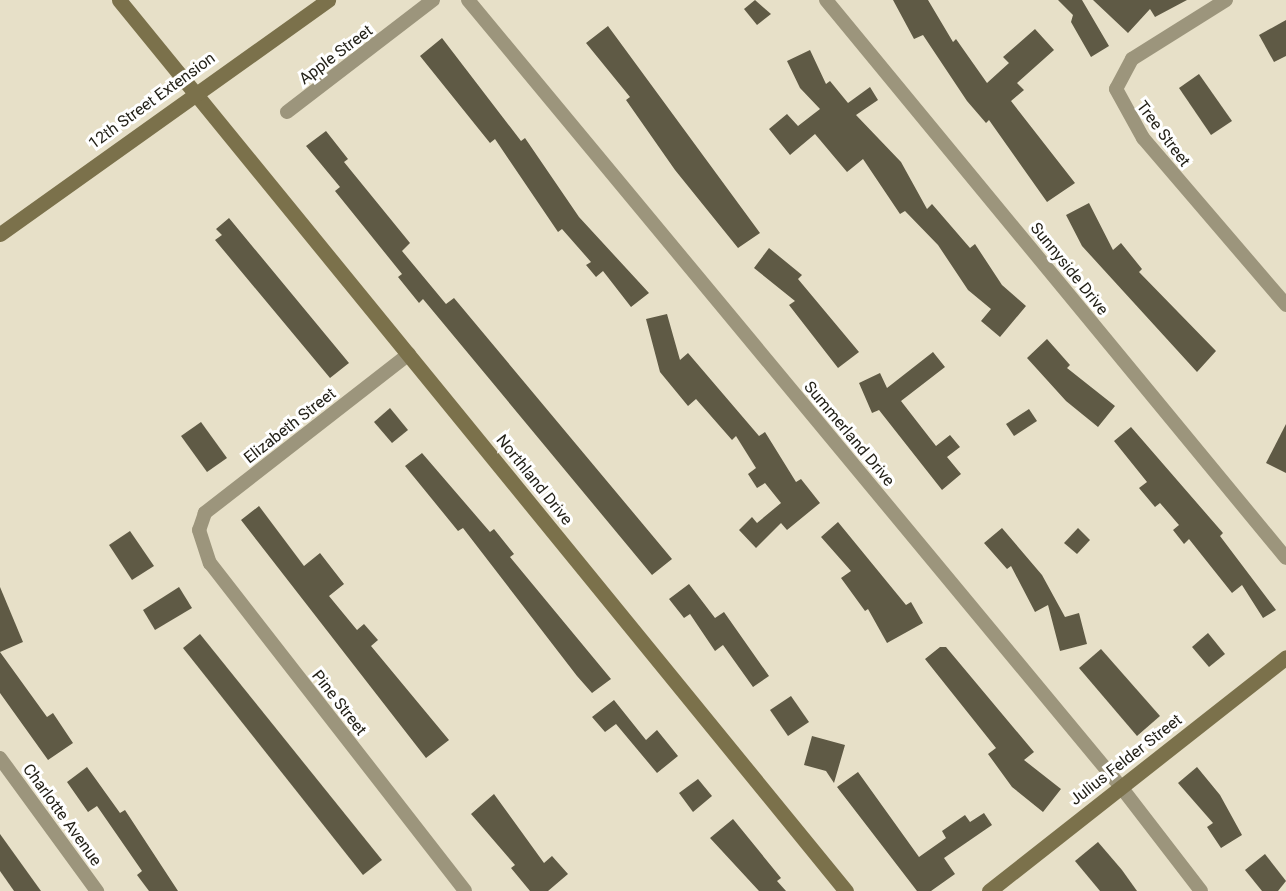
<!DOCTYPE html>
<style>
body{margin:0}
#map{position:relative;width:1286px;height:891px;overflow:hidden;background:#e7e0c8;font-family:Roboto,sans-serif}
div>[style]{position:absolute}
.building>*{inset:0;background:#5f5a45}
.street>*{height:14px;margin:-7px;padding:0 7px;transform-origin:7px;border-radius:7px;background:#9c957c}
.secondary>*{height:15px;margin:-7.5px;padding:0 7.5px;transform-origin:7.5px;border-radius:7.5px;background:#7b714b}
span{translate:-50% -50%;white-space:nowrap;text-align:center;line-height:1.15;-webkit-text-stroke:6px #fff;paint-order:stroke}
.street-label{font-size:16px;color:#232118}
</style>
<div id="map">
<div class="building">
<i style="clip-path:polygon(755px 0,771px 14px,757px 25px,744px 9px)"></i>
<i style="clip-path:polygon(893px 0,928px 0,953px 42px,956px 39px,987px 83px,1009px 63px,1003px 57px,1035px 29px,1054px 50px,1017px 83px,1024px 90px,1011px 101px,1075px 183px,1047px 202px,989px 120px,986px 123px,967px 101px,923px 35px,914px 39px)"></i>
<i style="clip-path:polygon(1058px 0,1082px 0,1109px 46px,1091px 57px,1071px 22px,1073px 15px)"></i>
<i style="clip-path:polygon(1093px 0,1187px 0,1155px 17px,1150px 9px,1128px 33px)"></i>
<i style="clip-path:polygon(1286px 20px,1286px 56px,1274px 62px,1259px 35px)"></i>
<i style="clip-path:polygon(608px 26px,760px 233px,738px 248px,675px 170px,626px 100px,630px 97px,586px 43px)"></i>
<i style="clip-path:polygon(442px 38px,521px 141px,525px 138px,579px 217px,649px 293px,631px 307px,603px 271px,596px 277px,586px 265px,591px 262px,562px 229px,558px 232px,495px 139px,490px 143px,420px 56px)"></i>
<i style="clip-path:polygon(810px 50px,826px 84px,830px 81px,848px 103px,870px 87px,878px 100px,856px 115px,901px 162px,927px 209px,932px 204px,970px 248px,975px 244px,1002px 285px,1026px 306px,1000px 337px,981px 321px,991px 309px,968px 290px,938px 245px,905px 211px,900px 214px,863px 159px,847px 172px,815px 134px,790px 155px,769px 129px,787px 114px,798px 126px,820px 109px,800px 88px,787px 61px)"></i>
<i style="clip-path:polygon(1199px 74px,1232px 121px,1211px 135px,1179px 88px)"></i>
<i style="clip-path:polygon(326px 131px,348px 159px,344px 162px,410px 243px,402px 251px,446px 304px,454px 298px,672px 559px,652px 575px,423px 299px,419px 303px,398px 277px,402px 274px,335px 191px,340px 187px,306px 146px)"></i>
<i style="clip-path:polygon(1089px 203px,1113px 250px,1121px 243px,1142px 269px,1139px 272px,1216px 351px,1197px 372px,1082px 246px,1066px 215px)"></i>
<i style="clip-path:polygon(229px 218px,349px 363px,330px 378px,215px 240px,222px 235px,216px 229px)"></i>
<i style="clip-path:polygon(769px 248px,802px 275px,798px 279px,859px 352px,838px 368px,789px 305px,795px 301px,754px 268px)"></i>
<i style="clip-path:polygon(667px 314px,680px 360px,688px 353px,759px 436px,765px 432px,796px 482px,801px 479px,820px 503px,787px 530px,781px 523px,756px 548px,739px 530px,752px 517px,757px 523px,781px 503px,765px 483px,757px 488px,748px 474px,756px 468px,736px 436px,732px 440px,696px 399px,688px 406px,660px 372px,646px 319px)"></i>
<i style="clip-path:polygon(1047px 339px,1070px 365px,1067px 368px,1115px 406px,1098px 427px,1066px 401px,1027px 358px)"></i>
<i style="clip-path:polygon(933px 352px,945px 367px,901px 401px,936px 446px,950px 435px,960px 447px,947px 457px,961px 474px,942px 490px,879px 410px,872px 413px,859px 383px,880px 373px,887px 388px)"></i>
<i style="clip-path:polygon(390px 408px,408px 430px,392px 443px,374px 422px)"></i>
<i style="clip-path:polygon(1029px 409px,1037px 421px,1014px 436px,1006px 424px)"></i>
<i style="clip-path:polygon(201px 422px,227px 458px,207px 472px,181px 436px)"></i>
<i style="clip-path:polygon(1286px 424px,1286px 473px,1266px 463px)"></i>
<i style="clip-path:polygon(1131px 427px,1223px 533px,1220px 536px,1276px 610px,1263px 618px,1242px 585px,1232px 593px,1189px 539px,1184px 544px,1173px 530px,1179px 525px,1160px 503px,1155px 507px,1139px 488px,1147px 482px,1114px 441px)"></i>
<i style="clip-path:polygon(422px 453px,490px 532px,494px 529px,514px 554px,510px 557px,611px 679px,592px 693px,577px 676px,463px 528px,458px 531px,405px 466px)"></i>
<i style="clip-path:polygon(259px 506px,304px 566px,320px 553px,344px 584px,329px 596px,357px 630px,364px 624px,378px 640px,371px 646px,449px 740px,426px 758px,241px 520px)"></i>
<i style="clip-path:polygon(838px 522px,906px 605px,911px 602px,923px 623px,887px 643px,868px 609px,865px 611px,841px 578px,851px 571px,821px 537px)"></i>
<i style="clip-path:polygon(1002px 528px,1042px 575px,1065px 617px,1079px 613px,1087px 644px,1060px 651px,1048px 605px,1035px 612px,1011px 566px,1007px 569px,984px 543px)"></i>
<i style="clip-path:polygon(1078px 528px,1090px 540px,1077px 554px,1064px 543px)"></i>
<i style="clip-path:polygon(130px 531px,154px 566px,132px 580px,109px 545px)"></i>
<i style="clip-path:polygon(689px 584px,715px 618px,724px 612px,769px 676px,753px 687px,723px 645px,715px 651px,690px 614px,684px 618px,669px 599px)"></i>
<i style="clip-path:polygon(0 587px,23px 642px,0 652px)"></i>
<i style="clip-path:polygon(179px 587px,192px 608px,155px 630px,143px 610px)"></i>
<i style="clip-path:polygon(1208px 633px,1225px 654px,1209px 667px,1192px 647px)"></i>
<i style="clip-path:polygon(200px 634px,382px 860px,363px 875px,183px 648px)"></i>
<i style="clip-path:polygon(940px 647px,946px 647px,1034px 752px,1024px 760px,1061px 789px,1043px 812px,1012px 787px,988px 754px,996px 748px,925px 659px)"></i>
<i style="clip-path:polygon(1101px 649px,1160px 716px,1137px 736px,1079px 668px)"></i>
<i style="clip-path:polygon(0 652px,47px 717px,53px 713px,73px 743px,48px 760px,0 693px)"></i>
<i style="clip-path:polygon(791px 696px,809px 722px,788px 736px,770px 710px)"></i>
<i style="clip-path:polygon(614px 700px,646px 740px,657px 730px,678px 756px,657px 773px,616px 724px,605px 732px,592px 717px)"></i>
<i style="clip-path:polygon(812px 736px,845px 745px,834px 783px,826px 771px,804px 765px)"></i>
<i style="clip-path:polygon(87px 767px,120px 813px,125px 810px,178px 891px,149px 891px,137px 875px,142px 871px,97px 806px,88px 812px,67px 782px)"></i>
<i style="clip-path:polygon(1197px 767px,1220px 795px,1242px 835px,1221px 848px,1207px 827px,1213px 823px,1178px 783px)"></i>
<i style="clip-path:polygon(858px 772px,919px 857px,946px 838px,942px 831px,965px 815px,970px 822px,984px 813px,992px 825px,944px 858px,955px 874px,931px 891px,917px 891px,837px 787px)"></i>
<i style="clip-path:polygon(698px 779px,712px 796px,693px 812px,679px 793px)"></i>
<i style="clip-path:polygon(494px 794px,544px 863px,552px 856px,568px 874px,548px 891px,530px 891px,511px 868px,515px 865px,471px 814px)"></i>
<i style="clip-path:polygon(733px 819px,781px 878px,777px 881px,786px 891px,759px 891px,710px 838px)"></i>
<i style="clip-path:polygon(0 834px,41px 891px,14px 891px,0 871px)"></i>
<i style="clip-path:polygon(1098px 842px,1122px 870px,1137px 891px,1100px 891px,1075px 861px)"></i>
<i style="clip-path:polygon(1265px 854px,1286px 881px,1278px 891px,1262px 891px,1245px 870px)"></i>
</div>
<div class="street">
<i style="left:468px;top:0;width:1023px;rotate:50.32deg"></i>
<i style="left:1121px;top:787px;width:131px;rotate:52.4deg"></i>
<i style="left:826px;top:0;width:723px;rotate:50.5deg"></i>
<i style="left:1226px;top:0;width:111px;rotate:147.9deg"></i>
<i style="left:1132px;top:59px;width:34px;rotate:118deg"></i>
<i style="left:1116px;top:89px;width:56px;rotate:61.1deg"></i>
<i style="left:1143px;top:138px;width:220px;rotate:49.4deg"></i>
<i style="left:287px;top:112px;width:184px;rotate:-37.5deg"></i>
<i style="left:409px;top:354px;width:259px;rotate:142.1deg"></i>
<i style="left:205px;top:513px;width:18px;rotate:109deg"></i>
<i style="left:199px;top:530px;width:35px;rotate:72deg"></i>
<i style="left:210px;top:563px;width:415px;rotate:52.1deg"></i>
<i style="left:0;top:758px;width:165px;rotate:53.9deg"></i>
</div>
<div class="secondary">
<i style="left:119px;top:0;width:1150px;rotate:50.79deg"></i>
<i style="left:0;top:234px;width:403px;rotate:-35.5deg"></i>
<i style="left:989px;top:891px;width:378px;rotate:-38.2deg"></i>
</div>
<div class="street-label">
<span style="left:336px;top:55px;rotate:-37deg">Apple Street</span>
<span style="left:152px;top:101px;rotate:-36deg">12th Street Extension</span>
<span style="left:1163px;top:134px;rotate:53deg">Tree Street</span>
<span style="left:1069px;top:269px;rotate:51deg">Sunnyside Drive</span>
<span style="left:290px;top:426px;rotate:-38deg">Elizabeth Street</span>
<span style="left:849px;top:434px;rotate:50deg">Summerland Drive</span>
<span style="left:534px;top:480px;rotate:51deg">Northland Drive</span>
<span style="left:339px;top:703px;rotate:52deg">Pine Street</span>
<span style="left:1126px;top:760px;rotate:-38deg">Julius Felder Street</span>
<span style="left:62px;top:815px;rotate:54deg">Charlotte Avenue</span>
</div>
</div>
